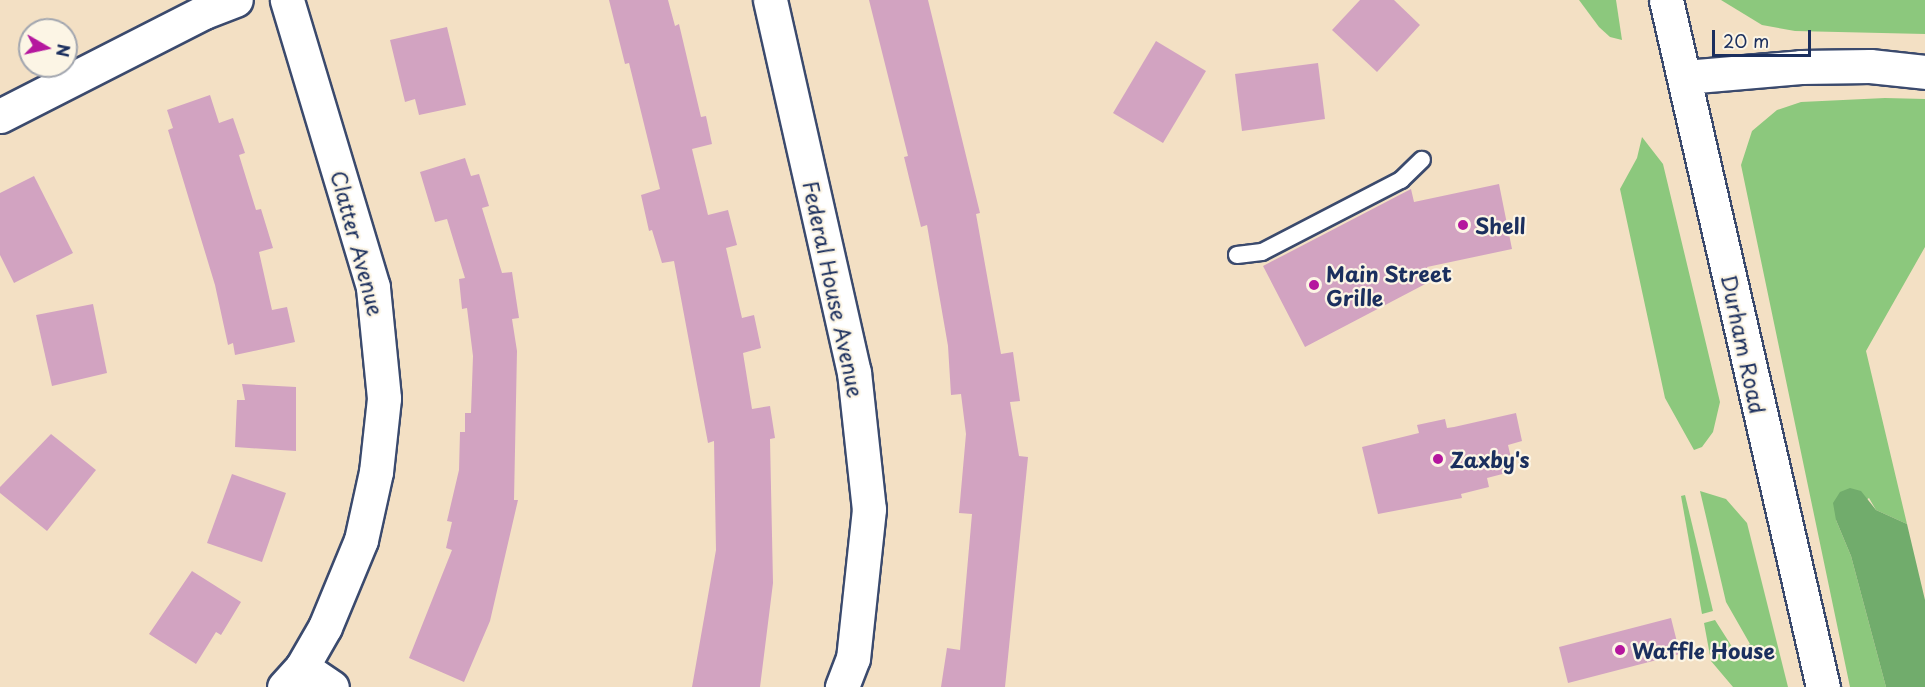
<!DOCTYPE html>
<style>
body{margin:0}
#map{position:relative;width:1925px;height:687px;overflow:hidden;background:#f3e0c4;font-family:"Playpen Sans",sans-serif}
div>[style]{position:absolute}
.green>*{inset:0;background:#8cc87d}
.forest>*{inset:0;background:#71ac6c}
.building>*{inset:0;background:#d2a3c1}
.roads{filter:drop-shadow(2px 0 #3b4a6d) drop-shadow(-2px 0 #3b4a6d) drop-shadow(0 2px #3b4a6d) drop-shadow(0 -2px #3b4a6d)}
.lane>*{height:16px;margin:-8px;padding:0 8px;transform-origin:8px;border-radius:8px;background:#fff}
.street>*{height:33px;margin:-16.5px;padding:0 16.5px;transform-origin:16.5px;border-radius:16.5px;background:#fff}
.secondary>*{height:33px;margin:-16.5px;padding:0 16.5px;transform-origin:16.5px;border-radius:16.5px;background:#fff}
.primary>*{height:33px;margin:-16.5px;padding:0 16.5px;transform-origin:16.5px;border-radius:16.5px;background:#fff}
.dots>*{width:16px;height:16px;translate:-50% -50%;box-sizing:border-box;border:3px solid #fcf5e5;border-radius:50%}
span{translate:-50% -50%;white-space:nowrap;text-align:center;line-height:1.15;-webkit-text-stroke:4.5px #fcf5e5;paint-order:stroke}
.poi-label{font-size:21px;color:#1b2f5e;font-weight:700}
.left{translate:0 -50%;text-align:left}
.street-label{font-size:21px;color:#1b2f5e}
.north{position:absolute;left:18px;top:18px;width:60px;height:60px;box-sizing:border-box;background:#fcf5e5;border:2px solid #a2a6af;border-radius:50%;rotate:99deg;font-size:16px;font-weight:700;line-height:24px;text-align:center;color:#1b2f5e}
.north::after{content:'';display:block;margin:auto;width:21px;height:27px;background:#b5179e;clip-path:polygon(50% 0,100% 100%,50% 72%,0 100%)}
.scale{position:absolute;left:1712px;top:30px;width:99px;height:27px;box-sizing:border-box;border:3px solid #1b2f5e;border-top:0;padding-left:8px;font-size:18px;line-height:21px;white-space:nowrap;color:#1b2f5e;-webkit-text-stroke:4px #fcf5e5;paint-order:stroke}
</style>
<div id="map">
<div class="green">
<i style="clip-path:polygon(1579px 0,1616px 0,1622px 40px,1610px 37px,1599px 27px)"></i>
<i style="clip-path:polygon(1721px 0,1925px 0,1925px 34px,1795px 31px,1762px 25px)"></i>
<i style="clip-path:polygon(1885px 98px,1925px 99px,1925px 247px,1866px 351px,1907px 524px,1876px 510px,1869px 498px,1836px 520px,1851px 556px,1886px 687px,1850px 687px,1741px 165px,1752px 131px,1777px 110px,1801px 102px)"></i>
<i style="clip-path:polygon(1642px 137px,1663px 164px,1720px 402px,1713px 432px,1702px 447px,1694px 450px,1665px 398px,1620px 189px,1637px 158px)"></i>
<i style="clip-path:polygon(1700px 491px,1726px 499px,1747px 523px,1788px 687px,1733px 687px,1711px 661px,1704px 623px,1715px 620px,1736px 653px,1750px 644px,1726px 602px)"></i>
<i style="clip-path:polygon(1685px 495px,1713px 611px,1702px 614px,1681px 496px)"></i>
</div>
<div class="forest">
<i style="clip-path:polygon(1850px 488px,1861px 491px,1876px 510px,1907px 524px,1925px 600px,1925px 687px,1886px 687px,1851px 556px,1836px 520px,1833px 503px,1840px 492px)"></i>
</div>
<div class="building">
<i style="clip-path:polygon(609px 0,668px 0,675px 26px,679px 24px,701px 117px,706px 116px,712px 144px,692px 149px,708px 215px,728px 210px,737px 245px,726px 248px,742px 318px,754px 315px,761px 348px,743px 353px,752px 409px,770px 406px,775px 438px,770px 439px,773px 583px,760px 687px,692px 687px,716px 550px,714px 441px,708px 443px,674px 261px,662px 263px,652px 230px,649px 231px,641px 195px,660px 189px,629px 63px,625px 64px)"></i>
<i style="clip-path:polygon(869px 0,928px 0,980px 213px,976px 214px,1001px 354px,1013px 352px,1020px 401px,1010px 402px,1019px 456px,1028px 457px,1005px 687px,941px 687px,947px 648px,960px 650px,972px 514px,959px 513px,966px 434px,961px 394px,951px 395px,948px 346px,927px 225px,921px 227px,904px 157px,908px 156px)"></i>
<i style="clip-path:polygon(1360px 0,1394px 0,1420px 25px,1377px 72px,1332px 30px)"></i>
<i style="clip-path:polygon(447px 27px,466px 105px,419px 115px,415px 99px,405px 102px,390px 40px)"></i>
<i style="clip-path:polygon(1156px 41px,1206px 71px,1163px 143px,1113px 113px)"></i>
<i style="clip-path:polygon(1318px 63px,1325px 119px,1242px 131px,1235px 74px)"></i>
<i style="clip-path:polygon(210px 95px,219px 123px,233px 118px,245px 153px,239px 155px,256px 210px,261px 209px,273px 248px,259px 252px,272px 310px,287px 307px,295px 342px,235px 355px,233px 343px,228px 345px,215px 285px,168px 130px,173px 128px,167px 110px)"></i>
<i style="clip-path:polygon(465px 158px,471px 176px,479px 174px,489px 206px,482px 208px,502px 273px,512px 272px,519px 318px,512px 319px,517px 351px,514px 500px,518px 500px,490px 621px,464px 682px,409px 658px,452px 550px,446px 548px,452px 522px,447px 521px,459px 470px,460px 432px,465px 432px,465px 413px,471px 413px,473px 356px,467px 308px,462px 309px,459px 279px,465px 278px,447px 219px,435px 222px,420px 172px)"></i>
<i style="clip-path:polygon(34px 176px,73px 253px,14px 283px,0 255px,0 193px)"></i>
<i style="clip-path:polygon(1499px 184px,1512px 249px,1427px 267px,1431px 281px,1305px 347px,1263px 266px,1411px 189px,1414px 202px)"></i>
<i style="clip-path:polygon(93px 304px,107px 373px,52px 386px,36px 315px)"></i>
<i style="clip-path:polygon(242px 384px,296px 387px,296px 451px,235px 447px,237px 400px,245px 400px)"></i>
<i style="clip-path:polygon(1516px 413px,1522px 441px,1508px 445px,1514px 471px,1487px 478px,1489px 487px,1461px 494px,1462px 498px,1378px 514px,1362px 447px,1419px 433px,1417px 425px,1445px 419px,1447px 428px,1454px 427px)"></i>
<i style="clip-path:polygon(51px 434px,96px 470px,47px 531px,0 493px,0 487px)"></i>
<i style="clip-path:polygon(232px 474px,286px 493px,262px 562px,207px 543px)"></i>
<i style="clip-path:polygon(192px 571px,241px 602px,221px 635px,216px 632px,196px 664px,149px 634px)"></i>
<i style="clip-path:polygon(1671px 618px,1680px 654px,1568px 683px,1559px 647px)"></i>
</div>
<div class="roads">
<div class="lane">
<i style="left:1237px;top:255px;width:25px;rotate:-7deg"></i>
<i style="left:1262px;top:252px;width:157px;rotate:-27.4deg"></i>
<i style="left:1401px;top:180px;width:29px;rotate:-44deg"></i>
</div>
<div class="street">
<i style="left:770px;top:0;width:381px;rotate:77.3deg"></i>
<i style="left:854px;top:372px;width:138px;rotate:83.8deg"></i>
<i style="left:869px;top:509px;width:150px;rotate:96.1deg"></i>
<i style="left:853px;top:658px;width:31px;rotate:111deg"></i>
<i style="left:0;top:116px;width:229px;rotate:-27deg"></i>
<i style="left:204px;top:12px;width:34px;rotate:-21deg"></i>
<i style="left:302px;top:667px;width:36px;rotate:34deg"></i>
<i style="left:284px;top:687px;width:27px;rotate:-48deg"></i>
<i style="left:302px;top:667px;width:46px;rotate:-60.1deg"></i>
<i style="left:325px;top:627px;width:94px;rotate:-67.5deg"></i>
<i style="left:361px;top:540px;width:70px;rotate:-77.6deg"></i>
<i style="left:376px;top:472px;width:74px;rotate:-83.8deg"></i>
<i style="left:384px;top:398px;width:112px;rotate:-95.7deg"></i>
<i style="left:373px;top:287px;width:300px;rotate:-106.7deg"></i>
</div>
<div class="secondary">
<i style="left:1685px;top:77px;width:116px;rotate:-4.9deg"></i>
<i style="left:1801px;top:67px;width:69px;rotate:-0.8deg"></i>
<i style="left:1870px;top:66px;width:55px;rotate:6.2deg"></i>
</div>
<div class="primary">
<i style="left:1666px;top:0;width:705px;rotate:77.13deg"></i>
</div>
</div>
<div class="dots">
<i style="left:1463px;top:225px;background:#b5179e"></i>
<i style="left:1314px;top:285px;background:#b5179e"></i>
<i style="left:1438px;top:459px;background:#b5179e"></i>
<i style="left:1620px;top:650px;background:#b5179e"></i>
</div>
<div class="poi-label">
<span class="left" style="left:1475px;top:225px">Shell</span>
<span class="left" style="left:1326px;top:285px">Main Street<br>Grille</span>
<span class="left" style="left:1450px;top:459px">Zaxby's</span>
<span class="left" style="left:1632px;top:650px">Waffle House</span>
</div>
<div class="street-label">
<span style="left:358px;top:243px;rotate:75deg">Clatter Avenue</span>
<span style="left:834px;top:289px;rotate:78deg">Federal House Avenue</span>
<span style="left:1744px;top:344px;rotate:78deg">Durham Road</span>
</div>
<div class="north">N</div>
<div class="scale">20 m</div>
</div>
